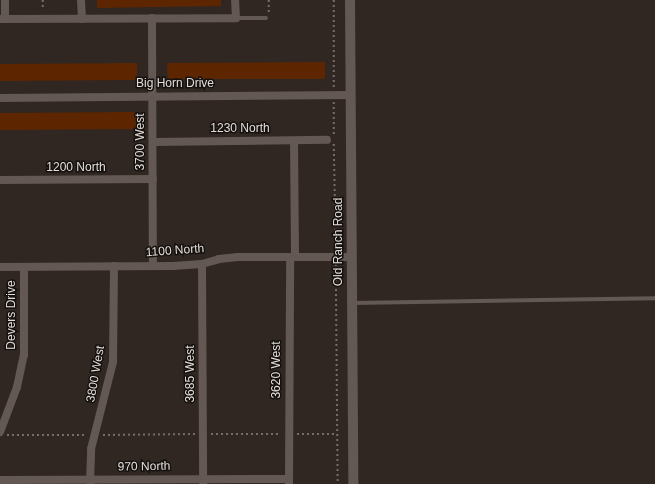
<!DOCTYPE html>
<style>
body{margin:0}
#map{position:relative;width:655px;height:484px;overflow:hidden;background:#302722;font-family:Helvetica,sans-serif}
div>[style]{position:absolute}
.building>*{inset:0;background:#5e2600}
.path>*{height:1.5px;margin-top:-0.75px;transform-origin:0;background:repeating-linear-gradient(90deg,#756d69 0 2px,transparent 0 5px)}
.service>*{height:4px;margin:-2px;padding:0 2px;transform-origin:2px;border-radius:2px;background:#635853}
.minor>*{height:8px;margin:-4px;padding:0 4px;transform-origin:4px;border-radius:4px;background:#635853}
.tertiary>*{height:10px;margin:-5px;padding:0 5px;transform-origin:5px;border-radius:5px;background:#635853}
span{translate:-50% -50%;white-space:nowrap;text-align:center;line-height:1.15;-webkit-text-stroke:3px #15110e;paint-order:stroke}
.street-label{font-size:12px;color:#e3ddda}
</style>
<div id="map">
<div class="building">
<i style="clip-path:polygon(97px 0,221px 0,221px 6px,97px 8px)"></i>
<i style="clip-path:polygon(325px 62px,325px 78px,323px 79px,168px 79px,167px 63px)"></i>
<i style="clip-path:polygon(137px 63px,137px 79px,135px 80px,0 81px,0 64px)"></i>
<i style="clip-path:polygon(134px 112px,136px 113px,136px 129px,0 130px,0 113px)"></i>
</div>
<div class="path">
<i style="left:43px;top:0;width:10px;rotate:90deg"></i>
<i style="left:269px;top:0;width:14px;rotate:90deg"></i>
<i style="left:334px;top:0;width:88px;rotate:90deg"></i>
<i style="left:334px;top:102px;width:34px;rotate:90deg"></i>
<i style="left:334px;top:144px;width:106px;rotate:88.9deg"></i>
<i style="left:336px;top:264px;width:220px;rotate:89.5deg"></i>
<i style="left:211px;top:434px;width:70px"></i>
<i style="left:297px;top:434px;width:40px"></i>
<i style="left:7px;top:435px;width:80px"></i>
<i style="left:103px;top:435px;width:92px;rotate:-0.6deg"></i>
</div>
<div class="service">
<i style="left:236px;top:18px;width:30px"></i>
<i style="left:353px;top:303px;width:302px;rotate:-0.9deg"></i>
</div>
<div class="minor">
<i style="left:5px;top:0;width:19px;rotate:90deg"></i>
<i style="left:81px;top:0;width:19px;rotate:87deg"></i>
<i style="left:152px;top:18px;width:248px;rotate:89.8deg"></i>
<i style="left:0;top:19px;width:236px;rotate:-0.2deg"></i>
<i style="left:236px;top:18px;width:18px;rotate:-93deg"></i>
<i style="left:0;top:98px;width:351px;rotate:-0.5deg"></i>
<i style="left:294px;top:141px;width:116px;rotate:89.5deg"></i>
<i style="left:153px;top:142px;width:174px;rotate:-0.7deg"></i>
<i style="left:0;top:180px;width:153px;rotate:-0.4deg"></i>
<i style="left:202px;top:264px;width:219px;rotate:89.7deg"></i>
<i style="left:0;top:267px;width:173px;rotate:-0.3deg"></i>
<i style="left:173px;top:266px;width:29px;rotate:-4deg"></i>
<i style="left:202px;top:264px;width:18px;rotate:-16deg"></i>
<i style="left:219px;top:259px;width:19px;rotate:-6deg"></i>
<i style="left:238px;top:257px;width:114px"></i>
<i style="left:0;top:432px;width:48px;rotate:-69.3deg"></i>
<i style="left:17px;top:387px;width:33px;rotate:-78deg"></i>
<i style="left:24px;top:355px;width:88px;rotate:-90deg"></i>
<i style="left:0;top:480px;width:289px;rotate:-0.2deg"></i>
<i style="left:90px;top:483px;width:34px;rotate:-88deg"></i>
<i style="left:91px;top:449px;width:90px;rotate:-75.8deg"></i>
<i style="left:113px;top:362px;width:96px;rotate:-89.4deg"></i>
<i style="left:289px;top:483px;width:226px;rotate:-89.7deg"></i>
</div>
<div class="tertiary">
<i style="left:350px;top:0;width:484px;rotate:89.6deg"></i>
</div>
<div class="street-label">
<span style="left:175px;top:84px">Big Horn Drive</span>
<span style="left:240px;top:129px">1230 North</span>
<span style="left:141px;top:142px;rotate:-90deg">3700 West</span>
<span style="left:76px;top:168px">1200 North</span>
<span style="left:339px;top:242px;rotate:-90deg">Old Ranch Road</span>
<span style="left:175px;top:251px;rotate:-4deg">1100 North</span>
<span style="left:12px;top:315px;rotate:-90deg">Devers Drive</span>
<span style="left:277px;top:370px;rotate:-90deg">3620 West</span>
<span style="left:96px;top:374px;rotate:-80deg">3800 West</span>
<span style="left:191px;top:374px;rotate:-90deg">3685 West</span>
<span style="left:144px;top:467px;rotate:-1deg">970 North</span>
</div>
</div>
